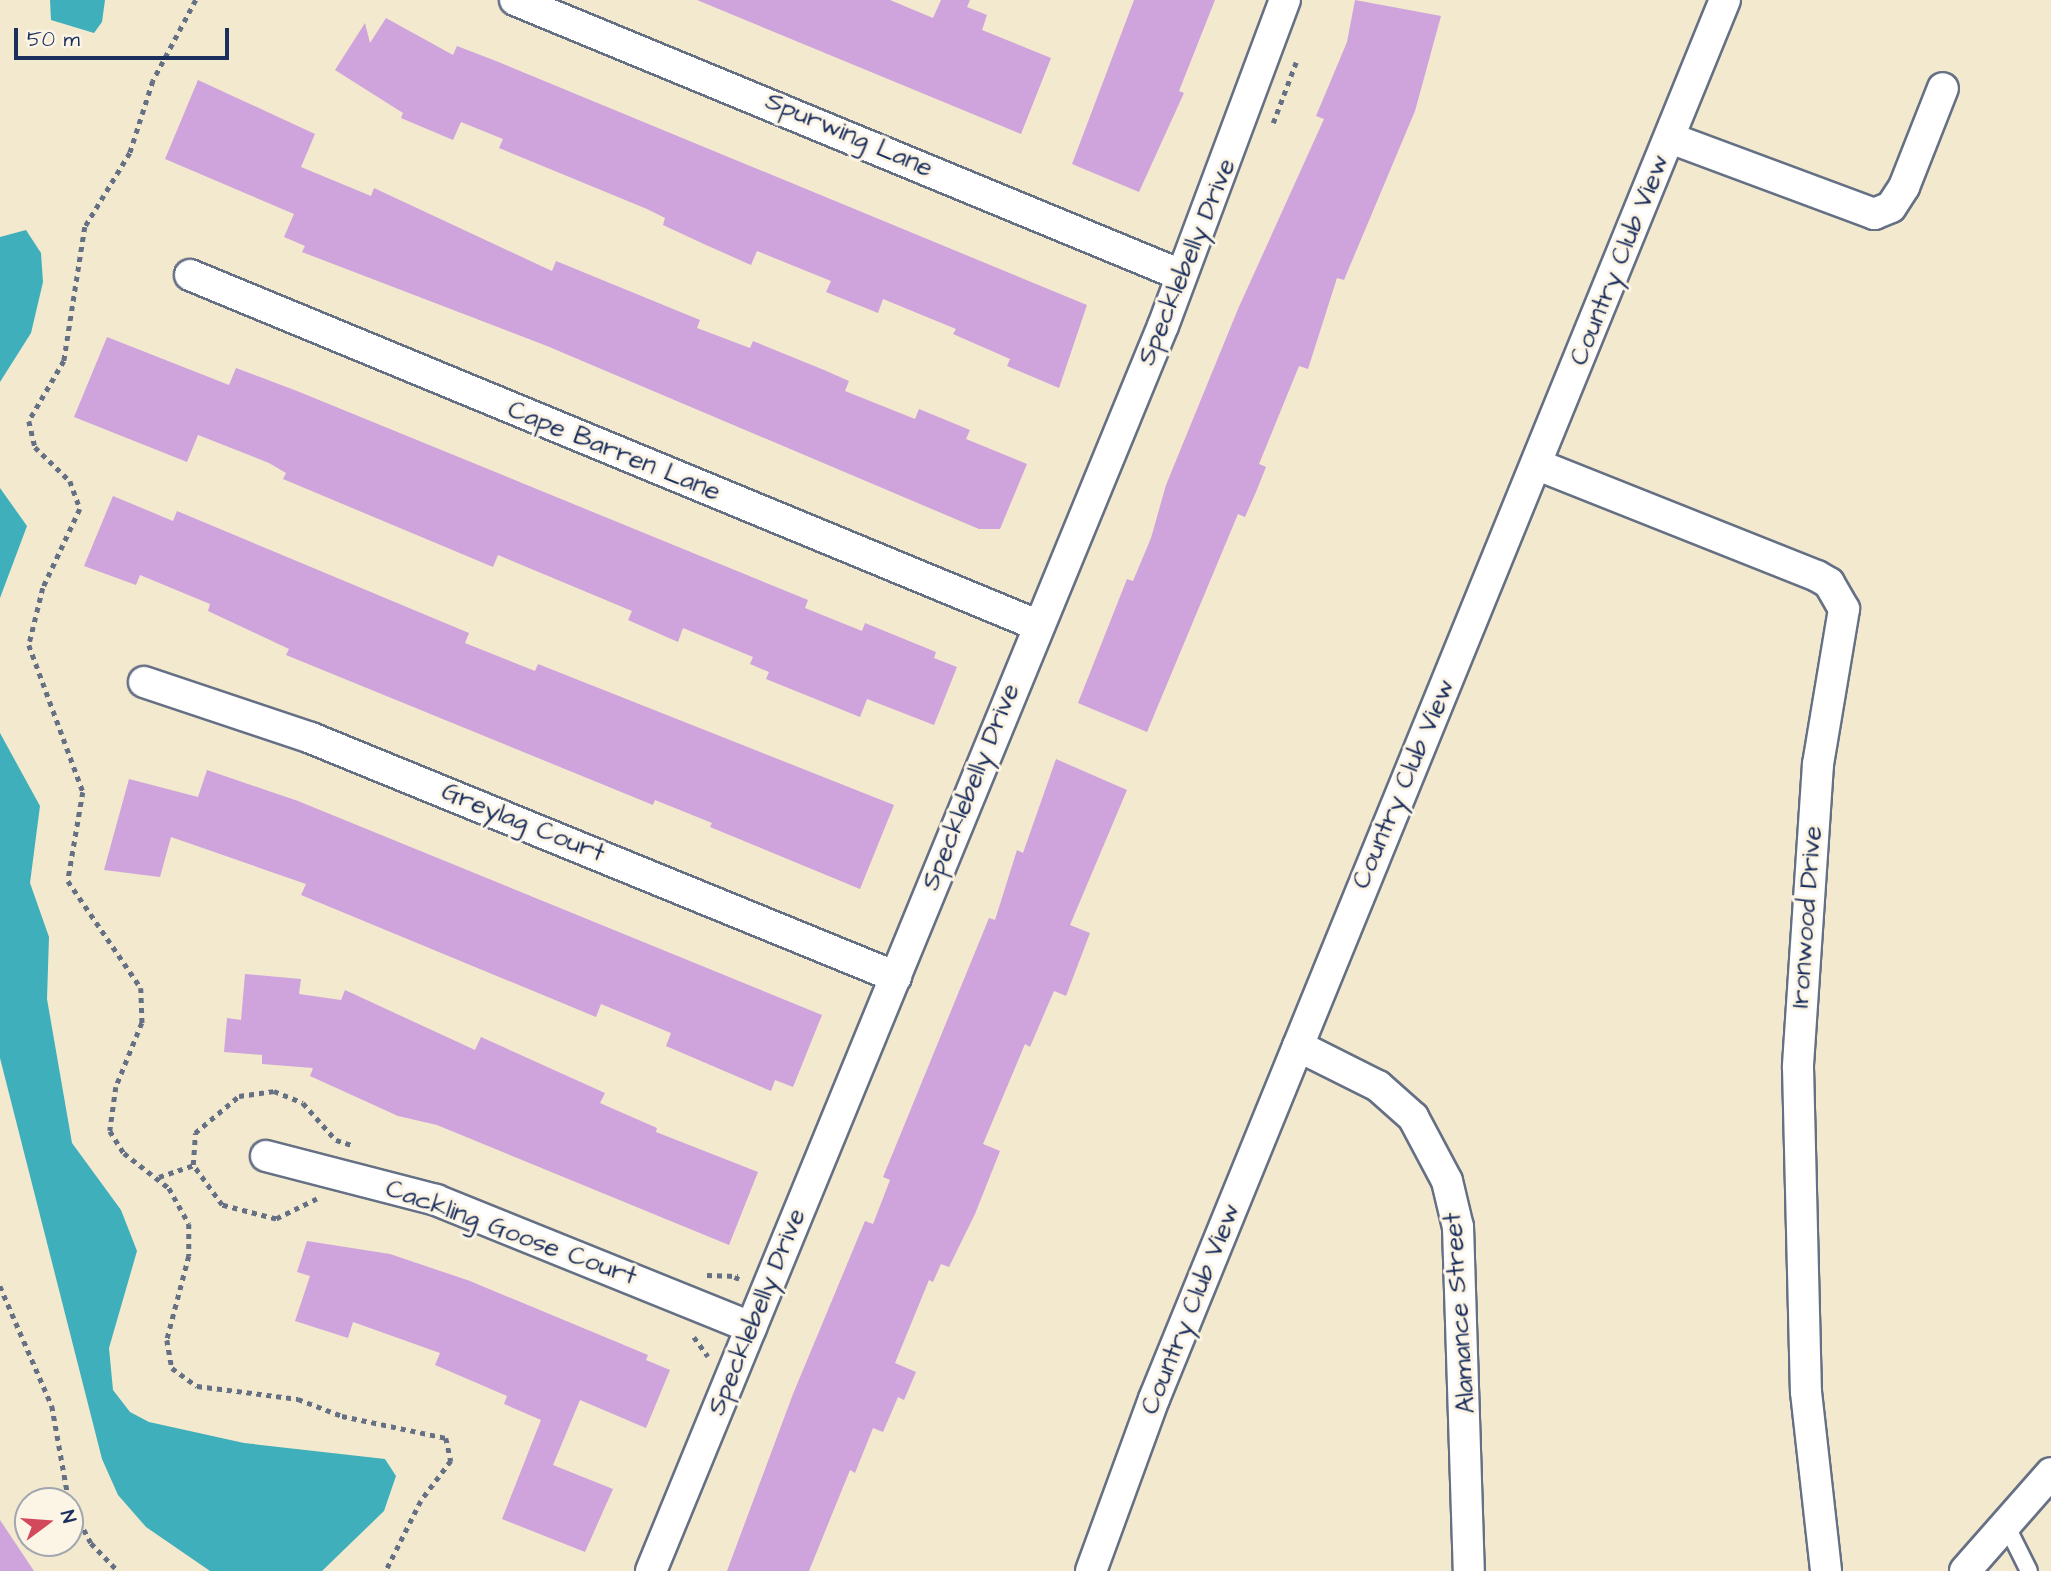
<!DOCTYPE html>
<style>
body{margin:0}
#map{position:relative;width:2051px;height:1571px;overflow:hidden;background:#f2e9ce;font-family:"Architects Daughter",sans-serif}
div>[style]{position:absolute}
.water>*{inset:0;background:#3fafbb}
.building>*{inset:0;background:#cfa4dd}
.path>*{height:4.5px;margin-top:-2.25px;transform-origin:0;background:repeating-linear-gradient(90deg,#667085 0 5px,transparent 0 10px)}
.roads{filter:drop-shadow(2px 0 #667085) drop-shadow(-2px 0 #667085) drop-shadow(0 2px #667085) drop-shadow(0 -2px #667085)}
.service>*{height:16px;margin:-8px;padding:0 8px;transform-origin:8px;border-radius:8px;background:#fff}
.minor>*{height:30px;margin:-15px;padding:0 15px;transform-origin:15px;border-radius:15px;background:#fff}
span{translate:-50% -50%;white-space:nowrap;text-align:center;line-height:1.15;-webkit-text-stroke:6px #fcf5e5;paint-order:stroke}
.street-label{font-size:26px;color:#1b2f5e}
.north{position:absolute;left:14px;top:1487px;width:70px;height:70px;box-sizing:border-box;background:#fcf5e5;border:2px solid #a2a6af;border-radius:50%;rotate:74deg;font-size:19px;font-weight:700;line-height:28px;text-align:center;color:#1b2f5e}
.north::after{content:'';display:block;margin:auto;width:24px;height:32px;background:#d1495b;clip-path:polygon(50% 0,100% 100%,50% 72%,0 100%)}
.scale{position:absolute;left:14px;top:28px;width:215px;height:32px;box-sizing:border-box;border:4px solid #1b2f5e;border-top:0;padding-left:9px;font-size:21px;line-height:24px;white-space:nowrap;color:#1b2f5e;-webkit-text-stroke:5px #fcf5e5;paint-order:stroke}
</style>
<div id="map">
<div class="water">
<i style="clip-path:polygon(50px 0,105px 0,102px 22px,94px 33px,51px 20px)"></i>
<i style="clip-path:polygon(26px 230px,41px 253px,43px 282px,31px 333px,0 382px,0 237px)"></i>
<i style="clip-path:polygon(0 488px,27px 526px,0 598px)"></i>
<i style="clip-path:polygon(0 733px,40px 806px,30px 883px,49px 937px,47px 999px,72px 1143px,121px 1210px,137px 1251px,109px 1348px,113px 1390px,130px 1412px,149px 1422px,244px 1443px,385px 1459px,396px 1476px,384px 1511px,322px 1571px,210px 1571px,146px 1527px,118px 1495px,102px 1459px,0 1058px)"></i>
</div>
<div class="building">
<i style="clip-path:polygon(697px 0,890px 0,933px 18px,941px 0,970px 0,967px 7px,987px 15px,982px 30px,1051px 58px,1021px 134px)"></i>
<i style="clip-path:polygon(1134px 0,1215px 0,1179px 91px,1184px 93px,1139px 192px,1072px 164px)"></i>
<i style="clip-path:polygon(1355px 0,1441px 16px,1415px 111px,1344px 280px,1337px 278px,1308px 369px,1299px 366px,1259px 464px,1266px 467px,1256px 492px,1245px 517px,1238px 514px,1147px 732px,1078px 703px,1127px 579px,1133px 581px,1151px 538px,1166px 485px,1238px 309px,1324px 119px,1316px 116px,1347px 42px)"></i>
<i style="clip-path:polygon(386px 18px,453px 55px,457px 46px,496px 61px,1087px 305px,1059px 388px,1007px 366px,1010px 359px,953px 334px,956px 329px,883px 299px,878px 313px,826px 292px,831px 281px,757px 251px,751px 265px,706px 245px,663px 225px,665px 218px,647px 209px,499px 148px,503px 139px,461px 122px,453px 140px,401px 118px,403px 113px,335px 70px,365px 23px,370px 43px)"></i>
<i style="clip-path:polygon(198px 80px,315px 134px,301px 167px,371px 196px,374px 188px,552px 271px,556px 261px,700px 320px,697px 328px,750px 348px,753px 341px,824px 370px,849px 381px,845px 391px,915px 419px,919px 409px,970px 430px,966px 439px,1027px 464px,1000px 529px,979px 529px,547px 346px,302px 252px,305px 246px,284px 237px,294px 214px,165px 159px)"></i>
<i style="clip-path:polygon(107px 337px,229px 385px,236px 368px,297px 391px,808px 600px,805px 608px,862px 631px,865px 623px,936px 652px,934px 658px,957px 667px,934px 725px,867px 699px,860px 717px,766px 679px,769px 672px,750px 664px,753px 657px,683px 628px,678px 642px,628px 620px,632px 611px,498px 555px,493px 567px,283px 479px,286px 473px,269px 463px,198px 435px,187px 462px,74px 417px)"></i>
<i style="clip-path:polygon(113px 496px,173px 521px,177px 511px,469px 633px,465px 643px,535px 671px,538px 664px,894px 805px,860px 889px,710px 827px,712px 823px,655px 800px,653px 805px,286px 655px,289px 649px,208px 611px,210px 604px,140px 575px,136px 585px,84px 566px)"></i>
<i style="clip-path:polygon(1056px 759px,1127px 790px,1070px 925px,1090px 933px,1066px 996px,1054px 991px,1030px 1047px,1025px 1044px,983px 1144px,1000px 1151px,975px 1214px,949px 1267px,941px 1264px,933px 1282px,929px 1280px,895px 1363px,916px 1372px,904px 1400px,898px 1397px,883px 1432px,873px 1428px,855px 1473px,850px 1470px,809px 1571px,727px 1571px,793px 1394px,865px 1221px,873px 1224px,890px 1180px,883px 1177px,989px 918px,995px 920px,1017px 850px,1023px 853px)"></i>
<i style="clip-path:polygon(207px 770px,298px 801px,822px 1015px,793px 1087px,775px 1080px,771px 1091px,666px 1046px,671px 1033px,601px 1004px,596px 1017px,301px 895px,306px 884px,171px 837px,160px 877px,104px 870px,129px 779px,198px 797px)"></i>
<i style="clip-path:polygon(245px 974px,301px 979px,299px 994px,341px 1000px,345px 990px,475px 1050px,481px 1037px,605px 1093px,600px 1103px,657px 1128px,656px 1132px,758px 1172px,729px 1245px,437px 1125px,398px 1116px,310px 1076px,313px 1068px,262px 1064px,262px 1055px,224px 1052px,227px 1018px,241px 1020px)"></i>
<i style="clip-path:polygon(307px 1241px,390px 1254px,470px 1281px,648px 1355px,646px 1360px,670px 1370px,646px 1428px,580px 1400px,553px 1465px,613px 1489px,585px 1552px,502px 1519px,541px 1420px,504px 1404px,507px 1396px,435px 1365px,440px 1353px,353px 1322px,348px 1338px,295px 1321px,310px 1276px,297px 1272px)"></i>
<i style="clip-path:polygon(0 1520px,34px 1571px,0 1571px)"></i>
</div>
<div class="path">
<i style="left:196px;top:0;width:92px;rotate:118deg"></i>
<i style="left:153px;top:81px;width:76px;rotate:107.7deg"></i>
<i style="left:130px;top:153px;width:87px;rotate:121.3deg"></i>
<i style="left:85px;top:227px;width:136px;rotate:98.9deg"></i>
<i style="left:64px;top:361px;width:69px;rotate:120.3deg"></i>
<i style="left:29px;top:421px;width:27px;rotate:77deg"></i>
<i style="left:35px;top:447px;width:49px;rotate:44.2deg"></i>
<i style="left:70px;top:481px;width:30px;rotate:70deg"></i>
<i style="left:80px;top:509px;width:87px;rotate:115.1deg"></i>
<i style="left:43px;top:588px;width:59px;rotate:103.8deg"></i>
<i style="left:29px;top:645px;width:157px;rotate:69.8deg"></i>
<i style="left:83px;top:792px;width:90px;rotate:99.6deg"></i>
<i style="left:68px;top:881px;width:130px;rotate:55.7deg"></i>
<i style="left:141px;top:988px;width:35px;rotate:88deg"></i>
<i style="left:142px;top:1023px;width:69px;rotate:112.1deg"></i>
<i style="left:116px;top:1087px;width:44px;rotate:97.8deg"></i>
<i style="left:110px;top:1131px;width:26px;rotate:58deg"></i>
<i style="left:124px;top:1153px;width:57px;rotate:37.9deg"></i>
<i style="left:169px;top:1188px;width:41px;rotate:60.9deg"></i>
<i style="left:189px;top:1224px;width:32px;rotate:90deg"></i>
<i style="left:189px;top:1256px;width:87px;rotate:104.7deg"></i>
<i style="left:167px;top:1340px;width:28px;rotate:80deg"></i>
<i style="left:172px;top:1368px;width:31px;rotate:36deg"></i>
<i style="left:197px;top:1386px;width:102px;rotate:7.3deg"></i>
<i style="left:298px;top:1399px;width:47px;rotate:21.1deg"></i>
<i style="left:342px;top:1416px;width:106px;rotate:11.9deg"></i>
<i style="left:446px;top:1438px;width:24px;rotate:78deg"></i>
<i style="left:451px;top:1461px;width:50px;rotate:126.9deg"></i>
<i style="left:421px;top:1501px;width:78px;rotate:116.6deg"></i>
<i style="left:1273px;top:123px;width:65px;rotate:-69.3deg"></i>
<i style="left:159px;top:1177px;width:36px;rotate:-19deg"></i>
<i style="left:317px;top:1199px;width:46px;rotate:154deg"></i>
<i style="left:276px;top:1219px;width:56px;rotate:-165.5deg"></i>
<i style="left:222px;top:1205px;width:49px;rotate:-125.9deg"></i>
<i style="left:193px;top:1165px;width:32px;rotate:-86deg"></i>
<i style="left:195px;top:1133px;width:57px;rotate:-40.1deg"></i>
<i style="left:239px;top:1096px;width:35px;rotate:-8deg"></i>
<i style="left:274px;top:1091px;width:31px;rotate:22deg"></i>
<i style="left:303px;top:1103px;width:50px;rotate:48.3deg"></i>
<i style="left:336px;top:1140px;width:16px;rotate:18deg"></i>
<i style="left:707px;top:1275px;width:31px;rotate:2deg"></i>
<i style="left:738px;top:1276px;width:5px;rotate:112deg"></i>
<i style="left:0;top:1286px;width:131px;rotate:66.6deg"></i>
<i style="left:52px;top:1406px;width:97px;rotate:79.9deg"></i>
<i style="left:694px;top:1337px;width:24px;rotate:54deg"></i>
<i style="left:70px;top:1503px;width:45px;rotate:62.3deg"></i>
<i style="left:91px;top:1543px;width:39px;rotate:46deg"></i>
</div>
<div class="roads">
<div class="service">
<i style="left:2006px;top:1525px;width:51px;rotate:63.4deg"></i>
</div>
<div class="minor">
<i style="left:515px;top:0;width:721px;rotate:22.44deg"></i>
<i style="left:1670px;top:138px;width:218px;rotate:20.4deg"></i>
<i style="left:1874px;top:214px;width:18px;rotate:-22deg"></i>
<i style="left:1891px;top:207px;width:24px;rotate:-57deg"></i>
<i style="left:1904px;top:187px;width:106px;rotate:-68.5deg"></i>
<i style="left:190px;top:275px;width:916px;rotate:22.45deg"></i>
<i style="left:1538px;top:465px;width:300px;rotate:21.7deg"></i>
<i style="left:1817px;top:576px;width:14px;rotate:30deg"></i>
<i style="left:1829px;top:583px;width:30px;rotate:60deg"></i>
<i style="left:1844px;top:609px;width:157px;rotate:99.5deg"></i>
<i style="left:1818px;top:764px;width:304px;rotate:93.8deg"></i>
<i style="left:1798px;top:1067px;width:325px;rotate:88.6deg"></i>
<i style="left:1806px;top:1392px;width:180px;rotate:83.6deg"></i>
<i style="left:144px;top:682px;width:176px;rotate:18.5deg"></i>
<i style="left:311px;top:738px;width:632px;rotate:22.22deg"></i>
<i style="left:1298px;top:1046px;width:89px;rotate:26.6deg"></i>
<i style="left:1378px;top:1086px;width:47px;rotate:41.5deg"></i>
<i style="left:1413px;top:1117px;width:72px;rotate:62deg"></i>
<i style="left:1447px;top:1181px;width:47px;rotate:76.6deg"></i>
<i style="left:1458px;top:1227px;width:344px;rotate:88.2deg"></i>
<i style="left:266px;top:1156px;width:176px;rotate:14.5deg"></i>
<i style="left:436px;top:1200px;width:340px;rotate:22deg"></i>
<i style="left:651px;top:1571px;width:1346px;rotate:-67.65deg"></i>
<i style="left:1163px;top:326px;width:348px;rotate:-69.5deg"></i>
<i style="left:1091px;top:1571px;width:183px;rotate:-69.9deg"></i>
<i style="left:1154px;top:1399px;width:1511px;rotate:-67.8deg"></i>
<i style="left:1965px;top:1571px;width:130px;rotate:-48.7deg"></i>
</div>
</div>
<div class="street-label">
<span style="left:849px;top:135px;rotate:23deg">Spurwing Lane</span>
<span style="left:1620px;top:260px;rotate:-68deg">Country Club View</span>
<span style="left:1187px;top:262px;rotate:-68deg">Specklebelly Drive</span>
<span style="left:614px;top:451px;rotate:22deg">Cape Barren Lane</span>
<span style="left:1404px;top:784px;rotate:-67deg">Country Club View</span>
<span style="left:971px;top:787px;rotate:-68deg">Specklebelly Drive</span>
<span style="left:523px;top:823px;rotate:22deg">Greylag Court</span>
<span style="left:1807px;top:917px;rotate:-86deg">Ironwood Drive</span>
<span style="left:511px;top:1233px;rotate:20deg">Cackling Goose Court</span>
<span style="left:1191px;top:1309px;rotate:-68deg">Country Club View</span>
<span style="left:757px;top:1312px;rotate:-68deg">Specklebelly Drive</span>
<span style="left:1460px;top:1313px;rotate:-94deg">Alamance Street</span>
</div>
<div class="north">N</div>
<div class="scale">50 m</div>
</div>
